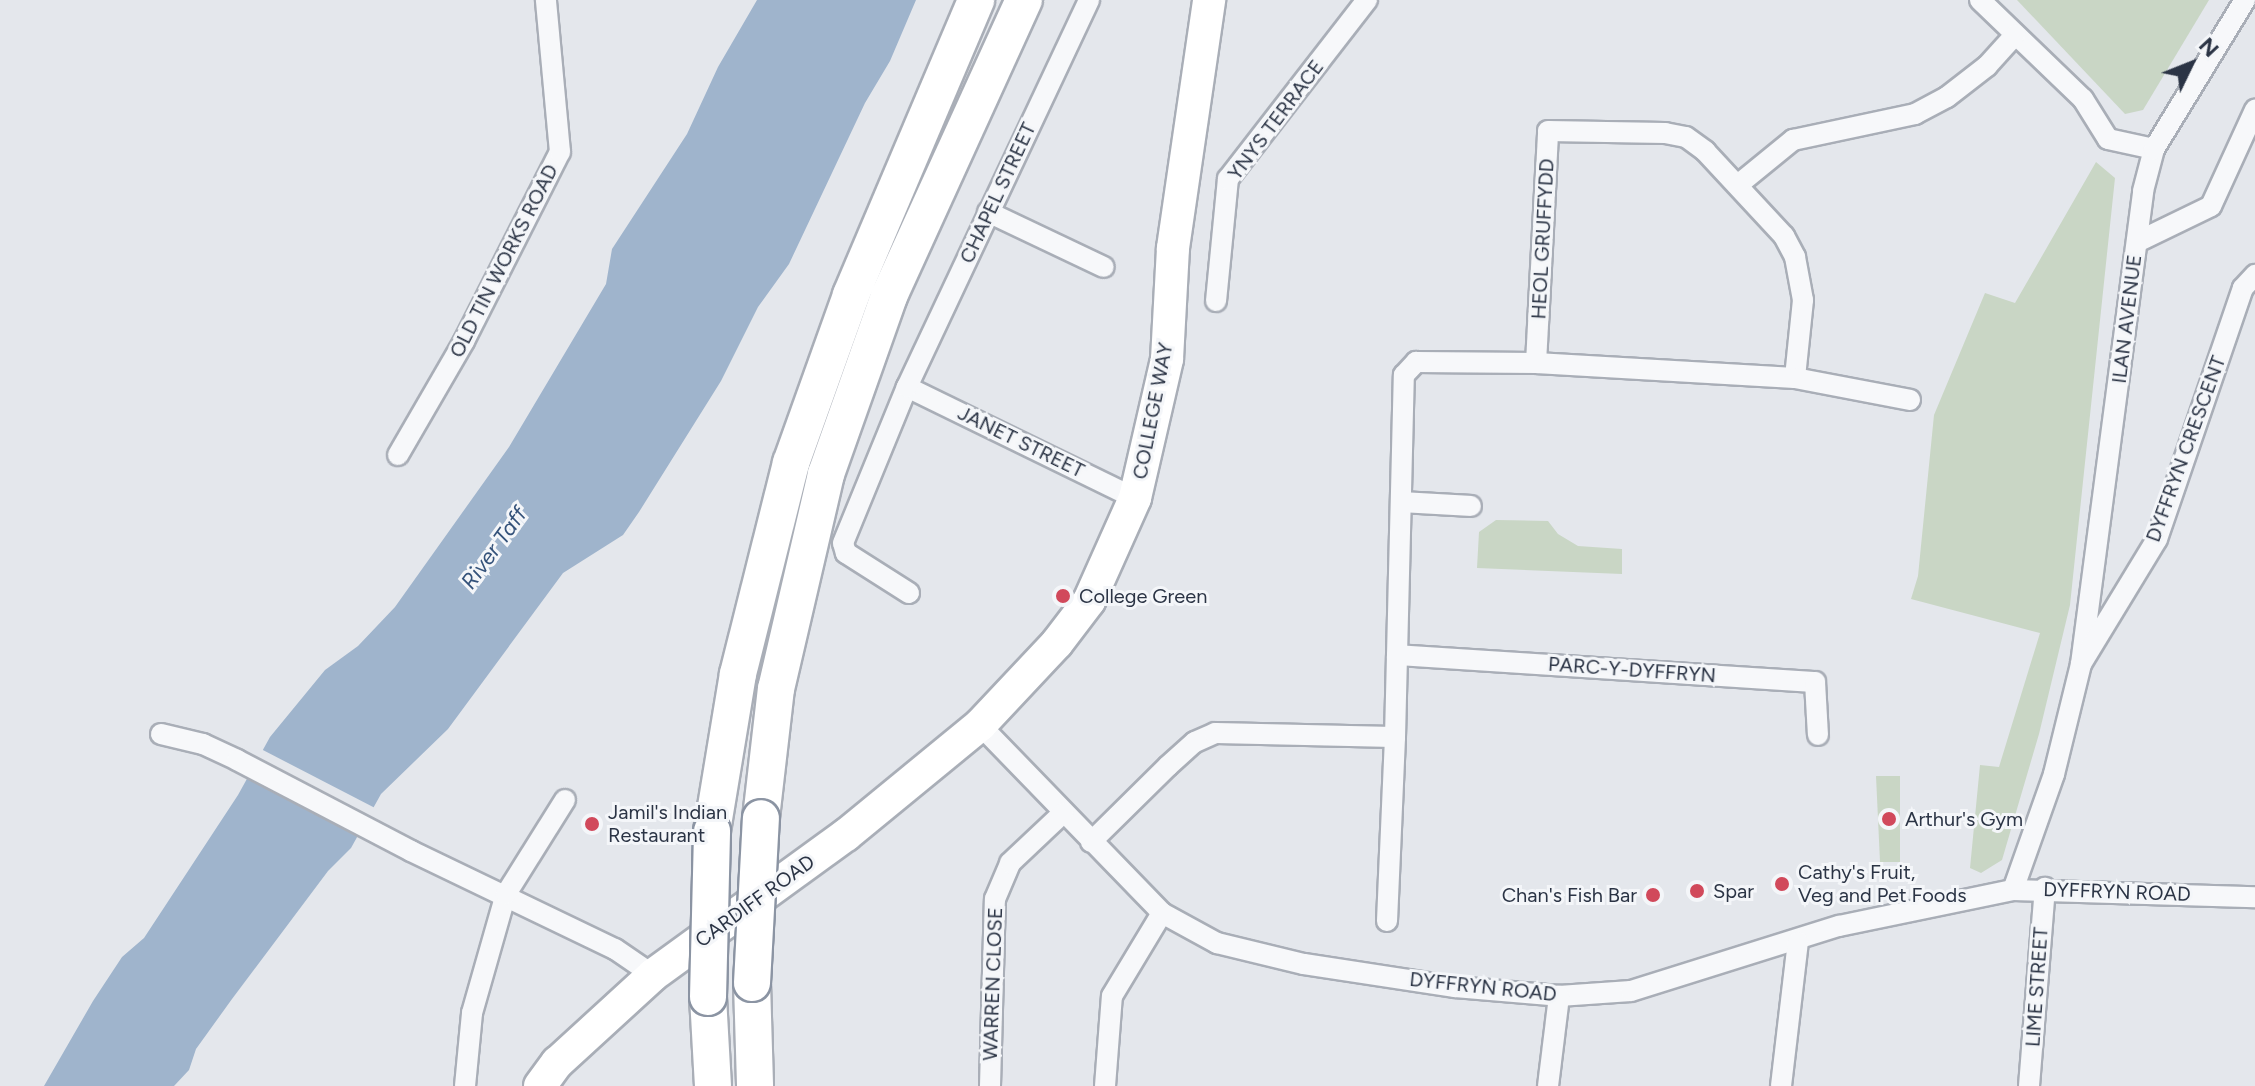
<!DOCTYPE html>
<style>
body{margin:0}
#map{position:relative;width:2255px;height:1086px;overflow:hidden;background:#e4e7ec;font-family:Figtree,sans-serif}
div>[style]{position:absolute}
.green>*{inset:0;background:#c9d6c5}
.water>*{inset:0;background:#9fb4cc}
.pier>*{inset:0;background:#e4e7ec}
.roads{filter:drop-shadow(2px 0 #a9aeb7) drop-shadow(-2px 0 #a9aeb7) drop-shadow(0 2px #a9aeb7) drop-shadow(0 -2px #a9aeb7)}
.street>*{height:20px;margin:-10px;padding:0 10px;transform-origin:10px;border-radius:10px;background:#f7f8fa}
.primary>*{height:32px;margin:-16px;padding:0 16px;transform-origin:16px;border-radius:16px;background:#fff}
.highway>*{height:36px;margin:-18px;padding:0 18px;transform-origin:18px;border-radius:18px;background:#fff}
.bridges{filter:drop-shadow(2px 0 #8b94a3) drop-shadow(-2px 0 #8b94a3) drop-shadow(0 2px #8b94a3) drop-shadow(0 -2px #8b94a3)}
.highway-bridge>*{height:36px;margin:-18px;padding:0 18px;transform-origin:18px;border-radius:18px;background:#fff}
.dots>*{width:22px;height:22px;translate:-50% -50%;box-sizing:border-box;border:4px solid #f4f6f9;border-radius:50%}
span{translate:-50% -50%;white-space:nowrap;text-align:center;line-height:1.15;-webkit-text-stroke:6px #f4f6f9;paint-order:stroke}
.street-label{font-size:20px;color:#2b3445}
.poi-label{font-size:20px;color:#2b3445}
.left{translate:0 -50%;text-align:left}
.right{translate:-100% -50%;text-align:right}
.water-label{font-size:22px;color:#34527a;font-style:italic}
.north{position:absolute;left:2151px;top:24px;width:80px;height:80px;-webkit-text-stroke:6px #f4f6f9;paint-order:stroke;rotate:47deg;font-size:22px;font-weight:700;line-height:32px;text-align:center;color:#2b3445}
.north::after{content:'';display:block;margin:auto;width:28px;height:36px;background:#2b3445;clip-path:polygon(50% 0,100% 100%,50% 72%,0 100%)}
</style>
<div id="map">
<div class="green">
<i style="clip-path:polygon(2017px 0,2209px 0,2143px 110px,2125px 114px)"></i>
<i style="clip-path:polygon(2096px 162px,2115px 178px,2070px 605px,2039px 734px,2002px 860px,1981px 873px,1970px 868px,1980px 765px,1999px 767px,2040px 633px,1911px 599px,1918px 576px,1934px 415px,1985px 293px,2015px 303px)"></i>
<i style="clip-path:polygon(1496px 520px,1548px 521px,1558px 534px,1578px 546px,1622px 549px,1622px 574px,1477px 568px,1479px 532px)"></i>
<i style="clip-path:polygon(1876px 776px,1900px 776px,1900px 862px,1880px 862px)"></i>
</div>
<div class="water">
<i style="clip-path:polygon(757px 0,916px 0,890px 61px,865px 103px,789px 264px,758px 307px,721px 381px,639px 512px,623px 535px,563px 573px,448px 729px,381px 794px,351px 848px,328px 871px,232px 999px,196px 1049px,189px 1070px,174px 1086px,44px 1086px,93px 1001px,122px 957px,144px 938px,238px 795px,270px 737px,325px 670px,358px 646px,395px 607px,509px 447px,606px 284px,612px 249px,687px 134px,718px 67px)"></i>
</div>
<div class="pier">
<i style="clip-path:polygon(259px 748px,377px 809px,363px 835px,245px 774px)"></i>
</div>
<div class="roads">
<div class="street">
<i style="left:1980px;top:0;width:143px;rotate:43.9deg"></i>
<i style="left:2083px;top:99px;width:47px;rotate:58deg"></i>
<i style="left:2108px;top:139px;width:47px;rotate:12.3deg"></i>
<i style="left:1739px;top:184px;width:70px;rotate:-39.2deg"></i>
<i style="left:1793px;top:140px;width:125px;rotate:-12deg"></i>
<i style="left:1915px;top:114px;width:36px;rotate:-28deg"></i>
<i style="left:1947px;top:97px;width:51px;rotate:-37.8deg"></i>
<i style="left:1987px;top:66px;width:42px;rotate:-47.9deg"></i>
<i style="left:988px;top:212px;width:128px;rotate:25.4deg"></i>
<i style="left:2137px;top:242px;width:82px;rotate:-25.9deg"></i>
<i style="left:2211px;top:206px;width:106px;rotate:-65.4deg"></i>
<i style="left:1216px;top:301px;width:123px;rotate:-84.4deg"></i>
<i style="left:1228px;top:179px;width:227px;rotate:-52.2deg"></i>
<i style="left:1536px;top:363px;width:232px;rotate:-87deg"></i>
<i style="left:1548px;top:131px;width:117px;rotate:1deg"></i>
<i style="left:1665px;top:133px;width:21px;rotate:11deg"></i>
<i style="left:1686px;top:137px;width:24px;rotate:36deg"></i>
<i style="left:1705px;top:151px;width:116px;rotate:47.1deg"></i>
<i style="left:1784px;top:236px;width:24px;rotate:62deg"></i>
<i style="left:1795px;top:257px;width:44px;rotate:79.5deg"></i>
<i style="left:1803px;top:300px;width:78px;rotate:95.9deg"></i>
<i style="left:907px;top:387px;width:254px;rotate:26deg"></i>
<i style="left:398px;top:455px;width:132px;rotate:-59.9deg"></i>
<i style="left:464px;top:341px;width:212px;rotate:-63.1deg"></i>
<i style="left:560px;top:152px;width:153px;rotate:-95.3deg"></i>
<i style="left:1402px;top:502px;width:69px;rotate:3.3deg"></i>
<i style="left:909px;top:593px;width:75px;rotate:-147.6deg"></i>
<i style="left:846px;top:553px;width:10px;rotate:-107deg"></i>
<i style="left:843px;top:543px;width:169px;rotate:-67.7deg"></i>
<i style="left:907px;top:387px;width:428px;rotate:-64.8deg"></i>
<i style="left:1397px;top:655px;width:419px;rotate:3.7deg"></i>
<i style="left:1815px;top:682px;width:53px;rotate:86.8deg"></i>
<i style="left:2081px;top:664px;width:477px;rotate:-82.5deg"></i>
<i style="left:2143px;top:191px;width:43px;rotate:-75.3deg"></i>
<i style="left:2154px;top:149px;width:175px;rotate:-58.6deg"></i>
<i style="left:980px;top:725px;width:262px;rotate:45.9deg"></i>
<i style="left:1162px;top:913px;width:63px;rotate:28.6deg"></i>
<i style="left:1217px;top:943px;width:89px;rotate:13.6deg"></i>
<i style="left:1304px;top:964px;width:153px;rotate:8.7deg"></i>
<i style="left:1455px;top:987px;width:104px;rotate:4.9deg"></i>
<i style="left:1559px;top:996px;width:72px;rotate:-4deg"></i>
<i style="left:1631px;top:991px;width:218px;rotate:-17.4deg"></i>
<i style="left:1839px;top:926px;width:178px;rotate:-11.7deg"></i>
<i style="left:2013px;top:890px;width:242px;rotate:1.7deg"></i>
<i style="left:161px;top:734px;width:43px;rotate:13.4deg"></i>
<i style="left:203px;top:744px;width:38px;rotate:25deg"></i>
<i style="left:237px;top:760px;width:196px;rotate:27.6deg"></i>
<i style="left:411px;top:851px;width:226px;rotate:25.7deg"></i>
<i style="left:615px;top:949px;width:46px;rotate:34.4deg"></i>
<i style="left:1091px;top:842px;width:108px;rotate:-44.6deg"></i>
<i style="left:1168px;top:766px;width:36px;rotate:-42deg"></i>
<i style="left:1195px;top:742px;width:22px;rotate:-24deg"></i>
<i style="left:1215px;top:733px;width:180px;rotate:1.3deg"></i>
<i style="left:1395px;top:737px;width:362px;rotate:-88.6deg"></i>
<i style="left:1404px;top:375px;width:18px;rotate:-47deg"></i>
<i style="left:1416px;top:362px;width:120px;rotate:0.5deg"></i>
<i style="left:1536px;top:363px;width:259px;rotate:3.3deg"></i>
<i style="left:1795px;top:378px;width:117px;rotate:10.8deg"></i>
<i style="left:2013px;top:890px;width:123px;rotate:-70.5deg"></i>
<i style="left:2054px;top:774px;width:113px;rotate:-76.2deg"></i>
<i style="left:2081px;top:664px;width:146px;rotate:-58.7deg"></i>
<i style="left:2157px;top:539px;width:265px;rotate:-71.1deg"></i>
<i style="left:2243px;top:288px;width:18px;rotate:-47deg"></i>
<i style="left:1387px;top:921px;width:184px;rotate:-87.5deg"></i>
<i style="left:465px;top:1086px;width:73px;rotate:-84.5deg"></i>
<i style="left:472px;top:1013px;width:124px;rotate:-74.1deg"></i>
<i style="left:506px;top:894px;width:111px;rotate:-57.9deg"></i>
<i style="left:990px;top:1086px;width:187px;rotate:-88.5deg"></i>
<i style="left:995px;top:899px;width:39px;rotate:-67deg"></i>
<i style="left:1010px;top:863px;width:73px;rotate:-43.3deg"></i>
<i style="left:1105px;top:1086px;width:90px;rotate:-85.6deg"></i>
<i style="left:1112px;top:996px;width:97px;rotate:-58.9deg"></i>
<i style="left:1548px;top:1086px;width:91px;rotate:-83deg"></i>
<i style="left:1781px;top:1086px;width:145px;rotate:-83.3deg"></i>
<i style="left:2029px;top:1086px;width:199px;rotate:-85.4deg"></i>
</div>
<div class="primary">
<i style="left:540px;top:1086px;width:29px;rotate:-54deg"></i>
<i style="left:557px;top:1063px;width:130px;rotate:-42.5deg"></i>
<i style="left:653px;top:975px;width:238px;rotate:-36deg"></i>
<i style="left:846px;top:835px;width:173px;rotate:-39.4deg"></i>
<i style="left:980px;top:725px;width:112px;rotate:-46.8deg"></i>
<i style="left:1057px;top:643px;width:53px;rotate:-52.7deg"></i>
<i style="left:1089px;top:601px;width:113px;rotate:-65.9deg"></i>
<i style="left:1135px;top:498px;width:143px;rotate:-77deg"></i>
<i style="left:1167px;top:359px;width:111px;rotate:-86.9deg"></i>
<i style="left:1173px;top:248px;width:251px;rotate:-81.7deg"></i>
</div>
<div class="highway">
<i style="left:761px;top:818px;width:130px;rotate:-83.4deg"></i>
<i style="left:776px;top:689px;width:221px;rotate:-76.9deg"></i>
<i style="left:826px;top:474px;width:189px;rotate:-70.5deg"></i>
<i style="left:889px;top:296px;width:325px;rotate:-65.5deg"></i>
<i style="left:712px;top:831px;width:159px;rotate:-80.6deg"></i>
<i style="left:738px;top:674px;width:218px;rotate:-75.9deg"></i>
<i style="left:791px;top:463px;width:178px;rotate:-70.3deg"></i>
<i style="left:851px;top:295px;width:320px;rotate:-67deg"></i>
<i style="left:752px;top:983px;width:103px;rotate:88.3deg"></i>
<i style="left:708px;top:997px;width:89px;rotate:86.8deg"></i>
</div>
</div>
<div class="bridges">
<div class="highway-bridge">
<i style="left:752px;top:983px;width:165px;rotate:-86.9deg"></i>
<i style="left:708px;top:997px;width:166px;rotate:-88.6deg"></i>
</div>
</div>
<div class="dots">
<i style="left:1063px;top:596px;background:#d1495b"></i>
<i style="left:1889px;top:819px;background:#d1495b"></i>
<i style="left:592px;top:824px;background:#d1495b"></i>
<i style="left:1782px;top:884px;background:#d1495b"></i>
<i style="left:1697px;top:891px;background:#d1495b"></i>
<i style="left:1653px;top:895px;background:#d1495b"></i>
</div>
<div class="street-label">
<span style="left:1276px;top:120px;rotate:-53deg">YNYS TERRACE</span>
<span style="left:998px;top:193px;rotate:-65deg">CHAPEL STREET</span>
<span style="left:1543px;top:239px;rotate:-87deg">HEOL GRUFFYDD</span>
<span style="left:504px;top:261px;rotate:-63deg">OLD TIN WORKS ROAD</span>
<span style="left:2127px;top:319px;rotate:-83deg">ILAN AVENUE</span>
<span style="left:1153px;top:411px;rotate:-79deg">COLLEGE WAY</span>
<span style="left:1021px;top:442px;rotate:26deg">JANET STREET</span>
<span style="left:2186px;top:449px;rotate:-70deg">DYFFRYN CRESCENT</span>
<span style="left:1632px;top:670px;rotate:4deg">PARC-Y-DYFFRYN</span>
<span style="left:2117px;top:892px;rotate:2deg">DYFFRYN ROAD</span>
<span style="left:755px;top:901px;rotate:-36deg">CARDIFF ROAD</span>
<span style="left:993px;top:984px;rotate:-88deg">WARREN CLOSE</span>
<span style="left:1483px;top:987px;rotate:6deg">DYFFRYN ROAD</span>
<span style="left:2037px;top:987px;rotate:-86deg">LIME STREET</span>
</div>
<div class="poi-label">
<span class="left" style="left:1079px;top:596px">College Green</span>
<span class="left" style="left:608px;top:824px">Jamil's Indian<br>Restaurant</span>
<span class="left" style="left:1905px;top:819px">Arthur's Gym</span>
<span class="left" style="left:1798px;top:884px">Cathy's Fruit,<br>Veg and Pet Foods</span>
<span class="left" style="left:1713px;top:891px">Spar</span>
<span class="right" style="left:1637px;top:895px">Chan's Fish Bar</span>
</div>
<div class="water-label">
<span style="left:494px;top:548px;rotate:-54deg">River Taff</span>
</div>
<div class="north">N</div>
</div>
